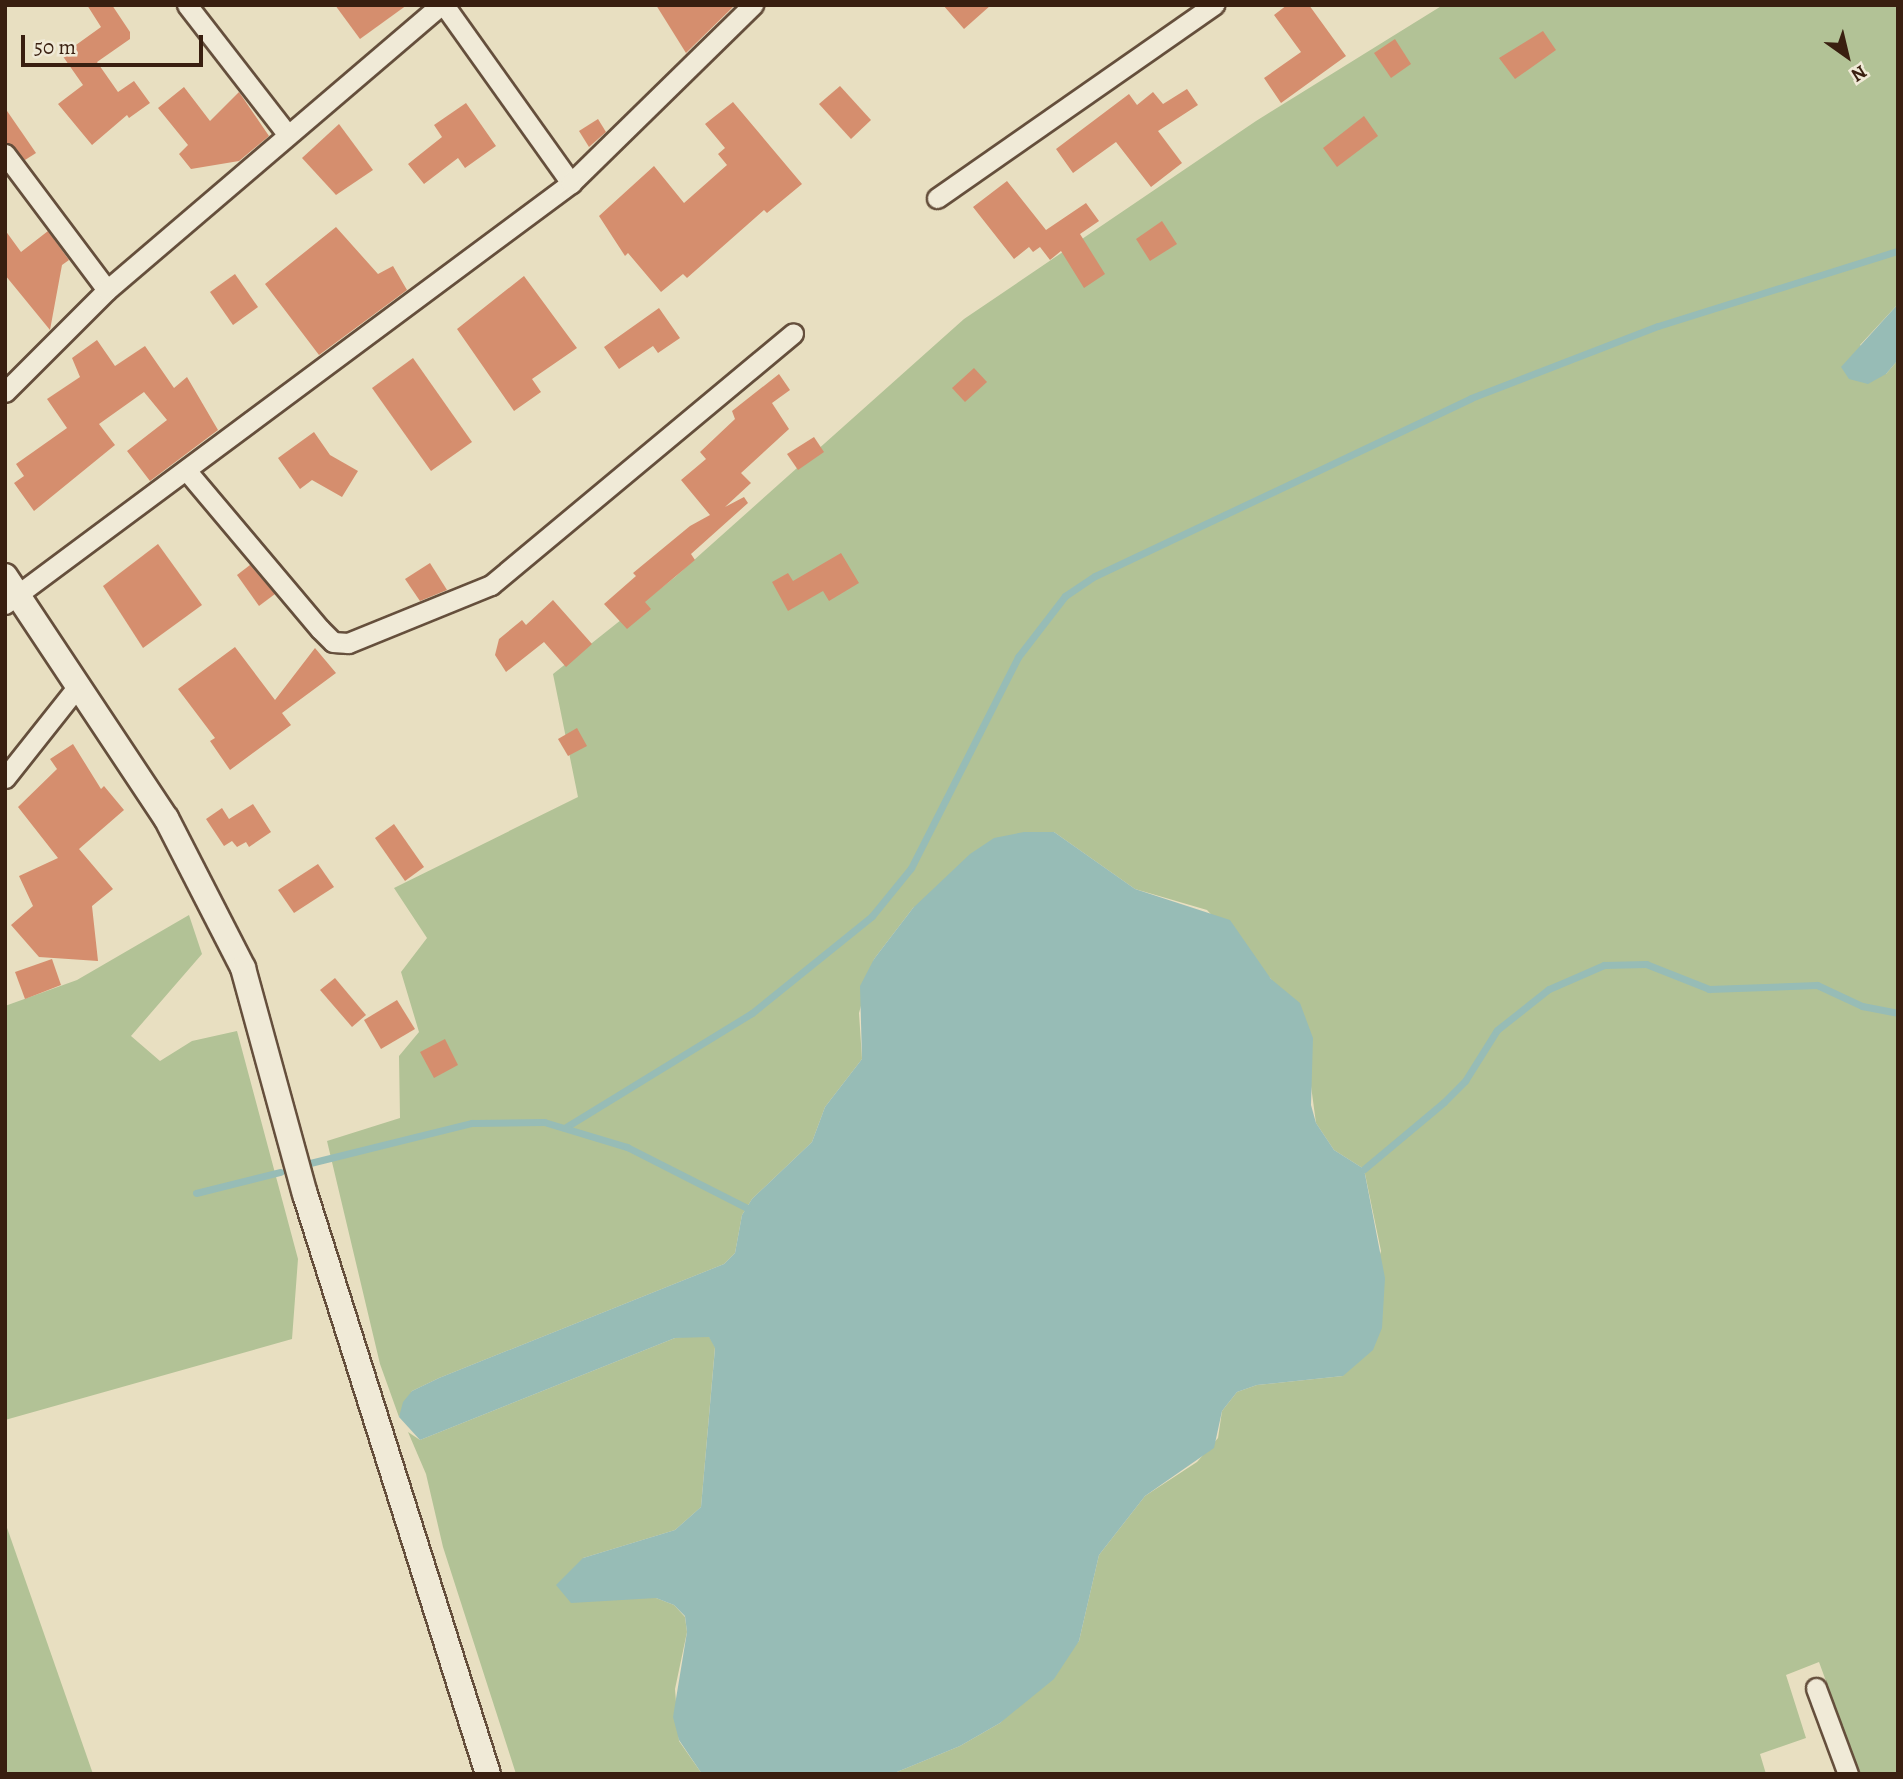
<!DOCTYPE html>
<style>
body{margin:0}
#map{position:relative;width:1903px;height:1779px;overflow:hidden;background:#e8dfc1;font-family:Alegreya,serif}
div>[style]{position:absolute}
.green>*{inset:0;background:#b2c296}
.water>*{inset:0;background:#97bcb6}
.stream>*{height:7px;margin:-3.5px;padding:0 3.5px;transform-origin:3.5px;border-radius:3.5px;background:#97bcb6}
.building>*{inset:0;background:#d58e6e}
.roads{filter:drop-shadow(2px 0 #654f3c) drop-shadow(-2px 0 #654f3c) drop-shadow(0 2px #654f3c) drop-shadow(0 -2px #654f3c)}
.minor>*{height:19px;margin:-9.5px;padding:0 9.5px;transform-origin:9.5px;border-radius:9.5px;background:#f0ead7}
.tertiary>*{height:24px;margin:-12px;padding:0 12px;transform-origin:12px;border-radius:12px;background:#f0ead7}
span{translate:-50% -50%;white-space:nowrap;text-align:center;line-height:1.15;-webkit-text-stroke:6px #f0ead7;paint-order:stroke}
.frame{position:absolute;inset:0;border:7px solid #391f10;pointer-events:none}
.north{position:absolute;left:1812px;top:21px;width:70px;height:70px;-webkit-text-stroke:5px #f0ead7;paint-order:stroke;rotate:146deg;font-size:19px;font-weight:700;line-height:28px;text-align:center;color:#391f10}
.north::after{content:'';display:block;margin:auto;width:24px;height:32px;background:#391f10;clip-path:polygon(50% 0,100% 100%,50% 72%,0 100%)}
.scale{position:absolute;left:21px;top:35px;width:182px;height:32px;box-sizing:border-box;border:4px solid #391f10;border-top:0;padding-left:9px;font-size:21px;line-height:24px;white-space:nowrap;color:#391f10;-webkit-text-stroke:5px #f0ead7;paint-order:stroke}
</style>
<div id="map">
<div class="green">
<i style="clip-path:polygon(1443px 5px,1898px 5px,1898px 304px,1860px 345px,1886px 374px,1898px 360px,1898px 1774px,1860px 1774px,1819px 1662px,1786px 1675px,1806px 1738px,1760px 1754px,1766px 1774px,892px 1774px,960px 1746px,1000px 1723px,1079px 1641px,1099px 1555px,1145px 1496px,1197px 1462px,1218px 1438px,1222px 1411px,1237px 1392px,1257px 1385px,1343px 1376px,1381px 1251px,1364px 1169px,1334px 1150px,1316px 1123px,1311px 1086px,1271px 979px,1207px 910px,1135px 889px,1054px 832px,913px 908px,874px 959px,859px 1013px,862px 1059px,825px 1107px,812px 1142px,752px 1199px,742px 1215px,735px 1253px,724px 1264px,439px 1378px,412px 1391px,399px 1417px,380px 1364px,327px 1141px,400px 1118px,399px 1056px,419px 1032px,401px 972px,427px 938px,394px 888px,578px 797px,553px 674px,675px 577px,964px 319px,1256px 121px)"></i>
<i style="clip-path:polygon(189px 915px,202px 954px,131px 1036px,160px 1061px,192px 1041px,237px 1031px,298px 1259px,292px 1339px,5px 1420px,5px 1006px,77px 980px)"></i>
<i style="clip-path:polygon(697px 1335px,709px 1336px,715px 1347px,701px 1507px,675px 1530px,583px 1558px,640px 1598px,656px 1598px,674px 1605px,685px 1617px,687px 1632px,675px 1689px,679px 1741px,702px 1774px,516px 1774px,443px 1547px,426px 1474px,408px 1432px,420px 1440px,675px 1338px)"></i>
<i style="clip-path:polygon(5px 1522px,93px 1774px,5px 1774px)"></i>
</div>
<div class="water">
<i style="clip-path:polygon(1898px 304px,1898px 360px,1886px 374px,1868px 384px,1849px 379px,1841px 367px)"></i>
<i style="clip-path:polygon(1024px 832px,1054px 832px,1135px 889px,1230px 920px,1271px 979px,1300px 1003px,1313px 1038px,1311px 1105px,1316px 1123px,1334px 1150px,1364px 1169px,1385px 1278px,1382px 1328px,1373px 1350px,1343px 1376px,1257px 1385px,1237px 1392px,1222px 1411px,1214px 1448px,1145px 1496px,1099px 1555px,1079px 1641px,1054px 1679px,1000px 1723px,960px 1746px,892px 1774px,702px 1774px,679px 1740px,673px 1717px,687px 1632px,685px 1616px,674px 1605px,656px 1598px,571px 1603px,556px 1585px,583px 1558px,675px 1530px,701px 1507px,715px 1348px,709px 1337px,675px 1338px,420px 1440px,399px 1417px,403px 1402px,412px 1391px,439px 1378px,724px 1264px,735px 1253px,742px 1215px,752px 1199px,812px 1142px,825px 1107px,862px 1059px,860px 986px,874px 959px,913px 908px,970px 854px,994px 838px)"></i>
</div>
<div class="stream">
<i style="left:566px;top:1127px;width:218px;rotate:-31.5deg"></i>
<i style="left:752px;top:1013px;width:154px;rotate:-38.9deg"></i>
<i style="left:872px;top:916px;width:62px;rotate:-50.9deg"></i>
<i style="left:911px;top:868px;width:237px;rotate:-63.1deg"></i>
<i style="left:1018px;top:657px;width:77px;rotate:-52.4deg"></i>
<i style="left:1065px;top:596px;width:36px;rotate:-34deg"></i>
<i style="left:1095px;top:576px;width:416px;rotate:-25.3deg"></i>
<i style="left:1471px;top:398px;width:200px;rotate:-21.1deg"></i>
<i style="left:1658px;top:326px;width:251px;rotate:-17.4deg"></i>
<i style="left:306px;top:1164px;width:171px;rotate:-13.9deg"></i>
<i style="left:472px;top:1123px;width:72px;rotate:-0.8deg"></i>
<i style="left:544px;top:1122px;width:87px;rotate:16.8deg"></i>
<i style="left:627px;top:1147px;width:135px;rotate:26.9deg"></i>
<i style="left:1364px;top:1169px;width:104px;rotate:-39.9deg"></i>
<i style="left:1444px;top:1102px;width:30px;rotate:-45deg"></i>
<i style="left:1465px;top:1081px;width:60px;rotate:-57.9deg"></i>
<i style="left:1497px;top:1030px;width:66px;rotate:-38.3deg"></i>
<i style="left:1549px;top:989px;width:60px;rotate:-23.6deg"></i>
<i style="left:1604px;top:965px;width:42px;rotate:-1.4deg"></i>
<i style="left:1646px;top:964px;width:68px;rotate:21.6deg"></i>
<i style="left:1709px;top:989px;width:108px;rotate:-2.1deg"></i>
<i style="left:1817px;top:985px;width:50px;rotate:25deg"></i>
<i style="left:1862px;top:1006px;width:37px;rotate:11deg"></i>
<i style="left:196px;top:1193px;width:87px;rotate:-14deg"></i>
</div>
<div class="building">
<i style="clip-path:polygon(87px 5px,112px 5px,130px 32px,130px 39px,97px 62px,118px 92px,134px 81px,150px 103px,129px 118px,127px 115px,92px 145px,58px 104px,83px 85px,62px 55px,101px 27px)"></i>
<i style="clip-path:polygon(335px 5px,407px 5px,360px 39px)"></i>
<i style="clip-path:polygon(656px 5px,735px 5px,686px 53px)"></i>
<i style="clip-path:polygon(943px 5px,991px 5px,964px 29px)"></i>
<i style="clip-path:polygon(1287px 5px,1309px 5px,1346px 56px,1281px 103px,1264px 78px,1301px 52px,1274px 15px)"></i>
<i style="clip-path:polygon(1543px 31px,1556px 50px,1515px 79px,1499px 58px)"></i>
<i style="clip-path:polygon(1395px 39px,1411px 64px,1391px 78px,1374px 53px)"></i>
<i style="clip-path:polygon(840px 86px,871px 120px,851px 139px,819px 104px)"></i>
<i style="clip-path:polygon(184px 87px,210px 121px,239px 92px,269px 136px,239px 161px,191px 169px,179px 154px,188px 145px,158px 108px)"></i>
<i style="clip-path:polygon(1187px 89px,1198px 105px,1158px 131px,1182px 163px,1151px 187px,1116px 142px,1073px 173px,1056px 149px,1129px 94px,1137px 105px,1153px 92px,1163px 104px)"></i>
<i style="clip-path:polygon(733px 102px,802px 184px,767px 213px,764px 210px,687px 278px,683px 274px,661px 292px,628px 253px,625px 256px,599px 216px,654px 166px,684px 203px,727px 165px,718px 154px,725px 148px,705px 124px)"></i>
<i style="clip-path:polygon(466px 103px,496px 146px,465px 168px,458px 158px,424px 184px,408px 164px,442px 137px,434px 125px)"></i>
<i style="clip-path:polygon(5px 108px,36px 153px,25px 160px,5px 142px)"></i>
<i style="clip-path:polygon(1364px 116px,1378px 136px,1337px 167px,1323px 148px)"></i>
<i style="clip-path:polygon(598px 119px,606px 132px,589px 147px,579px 131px)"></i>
<i style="clip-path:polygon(339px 124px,373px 170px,336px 195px,302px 158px)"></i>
<i style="clip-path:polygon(1007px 181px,1046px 230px,1086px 203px,1099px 221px,1080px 234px,1105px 274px,1084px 288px,1061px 251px,1050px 260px,1040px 247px,1033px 252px,1029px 247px,1014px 259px,973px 207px)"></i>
<i style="clip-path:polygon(1162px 221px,1177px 244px,1150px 261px,1136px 239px)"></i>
<i style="clip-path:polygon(336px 227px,378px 274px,393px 266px,407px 290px,319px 355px,265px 284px)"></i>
<i style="clip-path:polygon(5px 230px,21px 252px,48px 231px,69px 260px,62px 265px,50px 330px,5px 275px)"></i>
<i style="clip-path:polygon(235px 274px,258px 307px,233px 325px,210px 292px)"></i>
<i style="clip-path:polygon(524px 276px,577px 348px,532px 379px,541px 392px,514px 411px,457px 329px)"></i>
<i style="clip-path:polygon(659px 308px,680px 338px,658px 353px,653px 346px,619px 369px,604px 347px)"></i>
<i style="clip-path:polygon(97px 340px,115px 366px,145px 346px,174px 388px,187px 377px,218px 430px,150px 481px,127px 451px,167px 420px,144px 392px,99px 424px,115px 445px,34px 511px,14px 483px,24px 476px,16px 464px,67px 428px,47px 399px,80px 377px,72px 358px)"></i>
<i style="clip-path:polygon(413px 358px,472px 442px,431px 471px,372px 388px)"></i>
<i style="clip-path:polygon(974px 368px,987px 382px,965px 402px,952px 388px)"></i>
<i style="clip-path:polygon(779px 374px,790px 390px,772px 403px,789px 429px,741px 473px,751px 483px,725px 507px,744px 497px,748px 503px,691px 554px,695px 560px,645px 602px,651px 609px,627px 629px,604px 604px,636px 576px,633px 573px,690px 526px,710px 515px,681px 480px,706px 459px,700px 452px,735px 419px,732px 411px)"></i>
<i style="clip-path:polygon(314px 432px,330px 455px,358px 471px,342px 497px,312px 480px,300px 489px,278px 458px)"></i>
<i style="clip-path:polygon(814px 437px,824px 452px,798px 470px,787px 454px)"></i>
<i style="clip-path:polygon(158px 544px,202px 605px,143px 648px,103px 586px)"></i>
<i style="clip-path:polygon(841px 553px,859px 583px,829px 601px,823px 591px,788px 611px,772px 582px,788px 573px,793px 581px)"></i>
<i style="clip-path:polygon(430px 563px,447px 590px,420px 601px,405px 579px)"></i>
<i style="clip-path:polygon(250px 565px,275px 594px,259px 606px,237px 575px)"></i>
<i style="clip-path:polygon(553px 600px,592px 644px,566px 667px,544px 642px,506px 672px,495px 655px,499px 639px,522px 620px,526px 625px)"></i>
<i style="clip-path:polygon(235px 647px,275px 700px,315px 648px,336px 673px,282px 713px,291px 725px,230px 770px,210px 741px,215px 738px,178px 689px)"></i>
<i style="clip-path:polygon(577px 728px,587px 746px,568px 756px,558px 739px)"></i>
<i style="clip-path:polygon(73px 744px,101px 789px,104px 786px,124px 810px,79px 849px,113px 889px,92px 906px,98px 961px,39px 957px,11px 925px,33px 906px,19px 876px,58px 858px,18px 807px,57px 769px,50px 759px)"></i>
<i style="clip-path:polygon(253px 804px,271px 832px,249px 847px,246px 842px,237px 847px,232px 841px,224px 846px,206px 819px,222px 808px,229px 819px)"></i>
<i style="clip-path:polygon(394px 824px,424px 867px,405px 881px,375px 838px)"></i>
<i style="clip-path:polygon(318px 864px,334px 887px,294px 913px,278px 890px)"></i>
<i style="clip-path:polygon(52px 959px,61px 985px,25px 999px,15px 972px)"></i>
<i style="clip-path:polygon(335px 978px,366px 1015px,352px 1027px,320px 990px)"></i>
<i style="clip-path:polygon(397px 1000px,415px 1029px,381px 1049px,364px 1020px)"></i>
<i style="clip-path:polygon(445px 1039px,458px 1065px,434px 1078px,420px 1052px)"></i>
</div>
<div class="roads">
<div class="minor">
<i style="left:187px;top:5px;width:163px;rotate:52.2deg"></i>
<i style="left:444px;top:5px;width:219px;rotate:54.5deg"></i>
<i style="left:5px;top:154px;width:170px;rotate:53.1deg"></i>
<i style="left:937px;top:198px;width:338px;rotate:-34.9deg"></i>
<i style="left:5px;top:392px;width:144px;rotate:-45deg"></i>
<i style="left:107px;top:290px;width:439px;rotate:-40.5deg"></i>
<i style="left:186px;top:470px;width:208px;rotate:49.9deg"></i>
<i style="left:320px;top:629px;width:18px;rotate:45deg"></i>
<i style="left:333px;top:642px;width:15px;rotate:4deg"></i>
<i style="left:348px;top:643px;width:154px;rotate:-22.1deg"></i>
<i style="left:491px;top:585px;width:393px;rotate:-39.8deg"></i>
<i style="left:5px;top:604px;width:705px;rotate:-36.64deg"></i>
<i style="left:571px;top:183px;width:255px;rotate:-44.4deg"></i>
<i style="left:5px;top:778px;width:116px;rotate:-51.6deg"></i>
<i style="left:1816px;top:1688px;width:92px;rotate:69.6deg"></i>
</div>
<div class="tertiary">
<i style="left:5px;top:576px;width:291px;rotate:56.4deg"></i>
<i style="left:166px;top:818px;width:169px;rotate:62.8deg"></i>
<i style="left:243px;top:968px;width:234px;rotate:74.7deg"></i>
<i style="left:305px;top:1194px;width:608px;rotate:72.49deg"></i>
</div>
</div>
<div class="frame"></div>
<div class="north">N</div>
<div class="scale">50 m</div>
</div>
